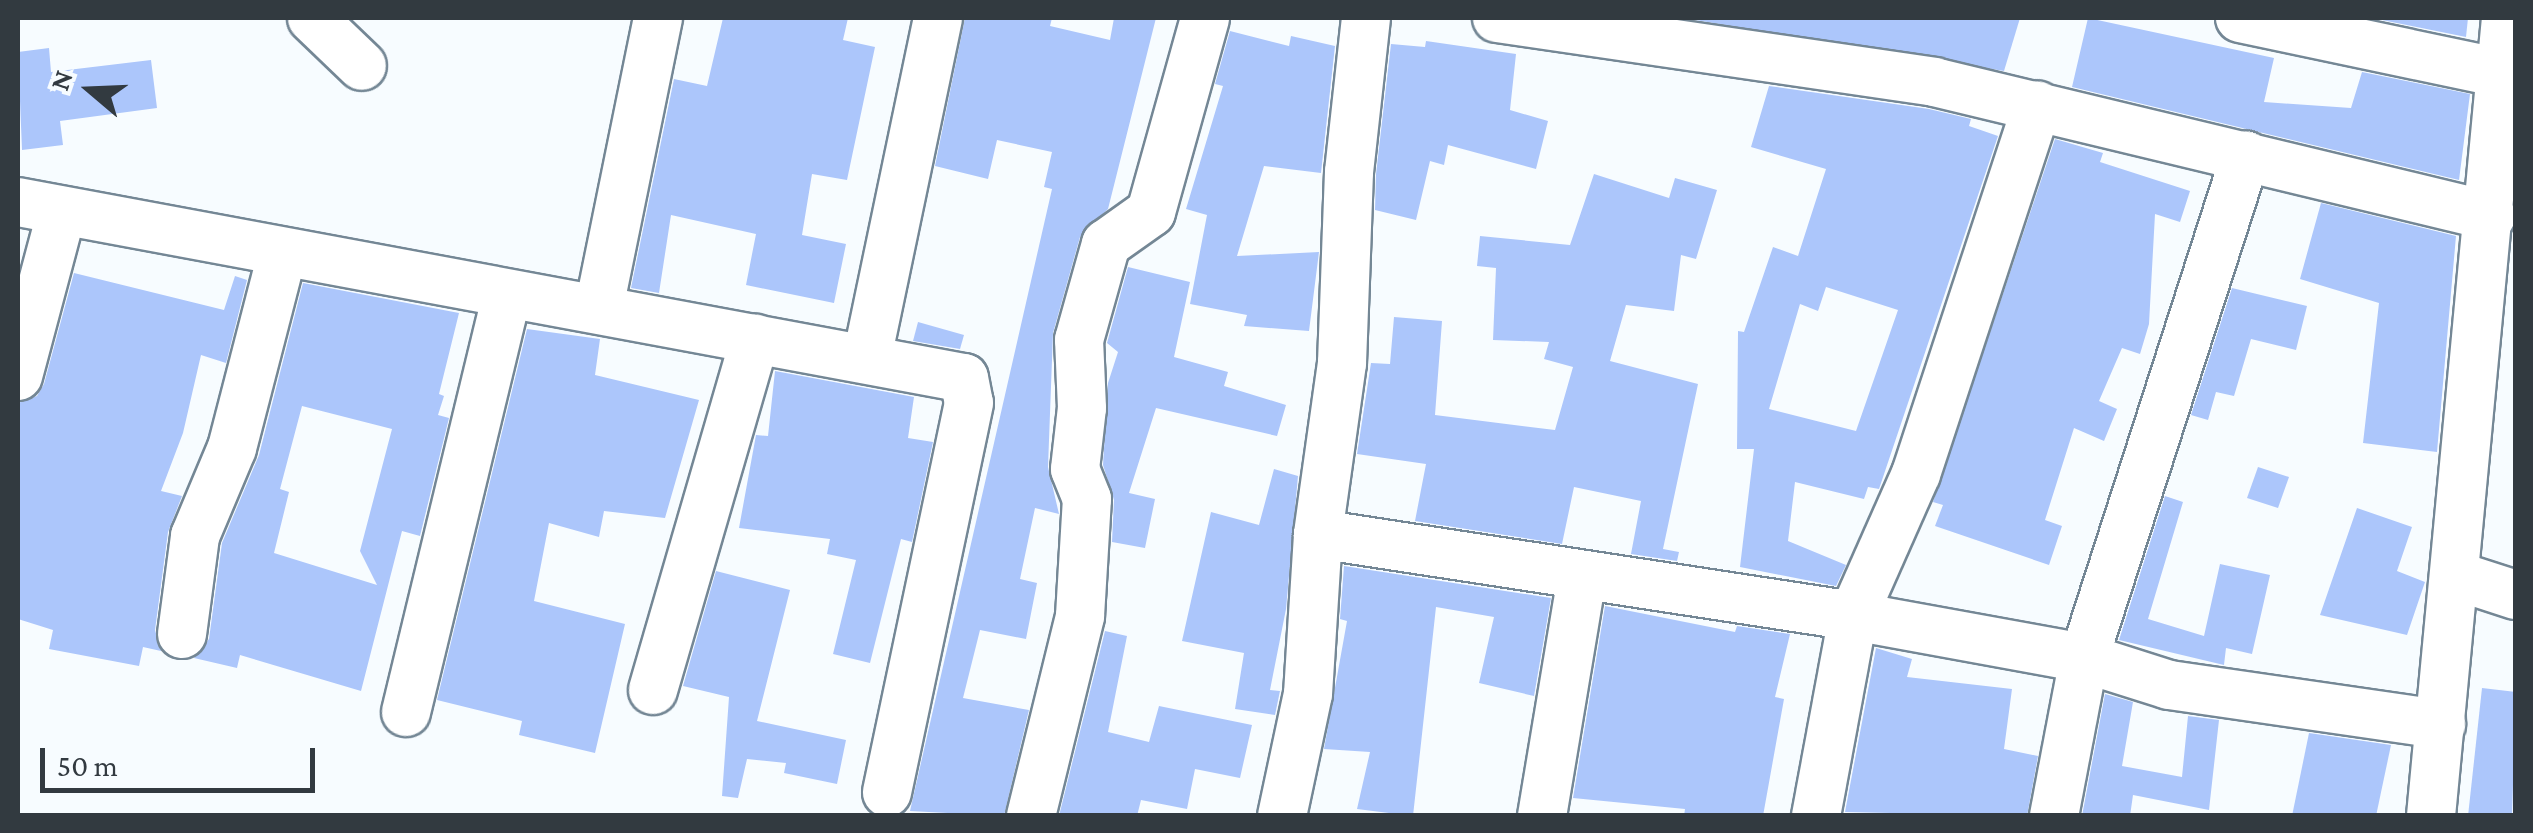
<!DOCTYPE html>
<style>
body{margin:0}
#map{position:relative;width:2533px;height:833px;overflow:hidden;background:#f7fcff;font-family:"Crimson Pro",serif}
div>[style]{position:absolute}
.building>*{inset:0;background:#acc6fb}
.roads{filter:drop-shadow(2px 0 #748795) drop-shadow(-2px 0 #748795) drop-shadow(0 2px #748795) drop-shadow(0 -2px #748795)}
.minor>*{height:48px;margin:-24px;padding:0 24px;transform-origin:24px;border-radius:24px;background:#fff}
span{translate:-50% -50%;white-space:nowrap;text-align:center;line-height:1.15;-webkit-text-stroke:8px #f7fcff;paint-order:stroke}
.frame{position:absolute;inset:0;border:20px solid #323a40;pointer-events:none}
.north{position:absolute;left:40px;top:40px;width:100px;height:100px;-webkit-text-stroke:8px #f7fcff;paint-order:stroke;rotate:289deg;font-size:28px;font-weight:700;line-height:40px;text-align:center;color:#323a40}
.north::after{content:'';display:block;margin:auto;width:35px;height:45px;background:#323a40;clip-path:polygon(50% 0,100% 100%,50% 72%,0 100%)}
.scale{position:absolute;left:40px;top:748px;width:275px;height:45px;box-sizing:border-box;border:5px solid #323a40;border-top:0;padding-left:12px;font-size:30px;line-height:35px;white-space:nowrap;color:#323a40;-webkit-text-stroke:8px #f7fcff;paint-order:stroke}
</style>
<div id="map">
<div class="building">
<i style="clip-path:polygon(723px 18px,848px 18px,843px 40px,875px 47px,847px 180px,812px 174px,802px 235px,846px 244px,834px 303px,746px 285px,756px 234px,671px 215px,659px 293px,631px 288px,674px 79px,707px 86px)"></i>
<i style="clip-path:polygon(965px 18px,1052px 18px,1050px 26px,1110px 40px,1114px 18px,1156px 18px,1108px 209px,1080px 237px,1053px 333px,1048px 467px,1059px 514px,1035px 508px,1020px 579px,1037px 583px,1026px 639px,980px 630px,963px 698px,1029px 710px,1004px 816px,910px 811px,1052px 189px,1044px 187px,1052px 152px,997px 140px,988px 179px,935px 166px)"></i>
<i style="clip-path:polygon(1683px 18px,2020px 18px,2004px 71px)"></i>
<i style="clip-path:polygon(2088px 18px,2274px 58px,2264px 102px,2351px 108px,2362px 72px,2470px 94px,2459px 180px,2072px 87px)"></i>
<i style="clip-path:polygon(2377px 18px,2468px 18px,2466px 37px,2377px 19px)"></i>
<i style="clip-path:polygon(1230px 31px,1289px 46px,1291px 36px,1335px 46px,1321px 173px,1264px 166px,1237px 256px,1319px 252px,1309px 331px,1244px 326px,1247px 315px,1190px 304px,1207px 215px,1186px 209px,1223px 86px,1215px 84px)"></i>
<i style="clip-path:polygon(1426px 41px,1516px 54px,1510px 110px,1548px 121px,1536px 169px,1448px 145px,1444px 165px,1430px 161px,1416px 220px,1375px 210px,1376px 174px,1391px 44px,1425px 47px)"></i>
<i style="clip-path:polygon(49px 48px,51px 72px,151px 60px,157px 108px,60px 121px,63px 145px,22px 150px,18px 52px)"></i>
<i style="clip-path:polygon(evenodd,1769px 86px,1929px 109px,1971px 119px,1969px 126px,1998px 136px,1879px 489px,1868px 487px,1864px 499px,1795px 482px,1788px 541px,1846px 565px,1836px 586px,1740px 567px,1754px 449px,1737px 449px,1738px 331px,1744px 332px,1773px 247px,1798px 256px,1826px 169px,1751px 147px,1769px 86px,1826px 287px,1898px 310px,1856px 431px,1769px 409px,1800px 304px,1818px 311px,1826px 287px)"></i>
<i style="clip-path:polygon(2055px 139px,2103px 153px,2100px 162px,2190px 191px,2180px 222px,2155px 214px,2149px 324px,2140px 354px,2122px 348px,2099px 401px,2117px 409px,2104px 441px,2074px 428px,2045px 520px,2062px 526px,2049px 565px,1935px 526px,1943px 505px,1933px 502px)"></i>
<i style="clip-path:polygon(1594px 174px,1669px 198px,1675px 178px,1717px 190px,1696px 259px,1681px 255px,1674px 311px,1626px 305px,1610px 361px,1698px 384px,1663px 549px,1679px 552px,1677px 561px,1631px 554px,1641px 501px,1574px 487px,1562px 544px,1415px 521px,1426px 464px,1357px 454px,1371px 363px,1390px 364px,1394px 317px,1442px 321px,1435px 415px,1555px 430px,1573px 367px,1544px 359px,1549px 342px,1493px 340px,1496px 268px,1477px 266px,1480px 236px,1570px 245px)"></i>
<i style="clip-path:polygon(2321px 203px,2456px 236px,2437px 452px,2363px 443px,2379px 303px,2300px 279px)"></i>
<i style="clip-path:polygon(1128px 267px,1190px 282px,1174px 357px,1228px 372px,1224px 386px,1286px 405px,1277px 436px,1156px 408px,1129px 493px,1155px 499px,1145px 548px,1112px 542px,1114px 500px,1103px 465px,1108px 383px,1118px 352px,1107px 343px)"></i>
<i style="clip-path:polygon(74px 273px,224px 310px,235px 276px,247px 280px,226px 363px,201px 355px,183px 433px,161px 491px,182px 496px,168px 532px,155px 630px,161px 651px,143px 647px,139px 666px,49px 649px,53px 630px,18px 619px,18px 403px,37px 396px,44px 384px)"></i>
<i style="clip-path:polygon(evenodd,303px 283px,459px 313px,439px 394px,444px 396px,438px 415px,449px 418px,420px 536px,402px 531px,361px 691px,240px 655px,237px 668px,194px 658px,209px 639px,222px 543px,259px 455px,303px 283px,302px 406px,392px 429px,360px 551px,377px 585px,274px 553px,289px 492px,280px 489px,302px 406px)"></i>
<i style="clip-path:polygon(2232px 288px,2307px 306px,2296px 350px,2251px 339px,2234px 396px,2216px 392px,2208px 420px,2191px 415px)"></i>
<i style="clip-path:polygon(918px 322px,964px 335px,960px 349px,913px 341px)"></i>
<i style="clip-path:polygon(527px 329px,600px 339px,595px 375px,699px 400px,665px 518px,604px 511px,599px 537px,549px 523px,534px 601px,625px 624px,595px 753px,519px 735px,522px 721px,437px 700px)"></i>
<i style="clip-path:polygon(775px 371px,914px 397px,908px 438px,933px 442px,912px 542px,901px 539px,870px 663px,833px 654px,856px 560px,827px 554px,830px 539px,739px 528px,756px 435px,768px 436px)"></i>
<i style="clip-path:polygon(2258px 467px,2289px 477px,2278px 508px,2247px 498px)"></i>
<i style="clip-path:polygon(1274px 469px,1298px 476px,1286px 609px,1270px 690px,1280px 691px,1275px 715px,1235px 709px,1244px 653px,1182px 641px,1211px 512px,1259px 525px)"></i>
<i style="clip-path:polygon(2165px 496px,2183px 502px,2148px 619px,2204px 636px,2220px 564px,2270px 575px,2252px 654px,2226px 648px,2224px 665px,2119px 640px)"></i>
<i style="clip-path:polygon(2357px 508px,2412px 527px,2397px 571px,2425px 582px,2407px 635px,2320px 615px)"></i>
<i style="clip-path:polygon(1344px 566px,1551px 598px,1534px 696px,1479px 683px,1494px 617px,1436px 607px,1413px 816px,1357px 809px,1370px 752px,1324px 749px,1347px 621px,1340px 619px)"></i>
<i style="clip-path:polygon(716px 571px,790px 590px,757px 721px,846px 740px,837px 784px,784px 773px,786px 763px,747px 759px,738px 798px,722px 796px,729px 697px,683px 686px)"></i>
<i style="clip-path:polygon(1605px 606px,1735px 632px,1737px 626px,1790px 634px,1775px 697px,1784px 699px,1763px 816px,1684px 816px,1685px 809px,1573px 798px)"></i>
<i style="clip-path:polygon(1105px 631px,1127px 636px,1108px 732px,1149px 742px,1159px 706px,1252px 725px,1240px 778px,1195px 769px,1187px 809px,1141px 800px,1137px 816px,1059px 816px)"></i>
<i style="clip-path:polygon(1876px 648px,1912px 659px,1907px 677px,2012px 689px,2004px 749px,2038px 756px,2027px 816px,1845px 812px)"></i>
<i style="clip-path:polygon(2482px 688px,2516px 692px,2512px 816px,2468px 816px)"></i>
<i style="clip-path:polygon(2105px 694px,2133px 702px,2122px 766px,2182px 777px,2188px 716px,2219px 720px,2209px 810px,2133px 795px,2130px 816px,2082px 816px)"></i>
<i style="clip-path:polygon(2309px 733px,2391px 745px,2376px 816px,2292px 816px)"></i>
</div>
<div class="roads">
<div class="minor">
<i style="left:312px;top:18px;width:69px;rotate:43.8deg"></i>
<i style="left:1497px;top:18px;width:442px;rotate:8.3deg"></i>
<i style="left:1934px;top:82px;width:573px;rotate:13.53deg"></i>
<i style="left:2240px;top:18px;width:268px;rotate:11.9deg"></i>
<i style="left:18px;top:202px;width:962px;rotate:10.54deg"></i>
<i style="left:964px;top:378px;width:25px;rotate:79deg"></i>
<i style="left:969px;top:403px;width:398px;rotate:101.9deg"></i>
<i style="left:599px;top:308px;width:296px;rotate:-78.5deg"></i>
<i style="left:867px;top:358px;width:347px;rotate:-78.2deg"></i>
<i style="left:18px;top:376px;width:171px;rotate:-75.1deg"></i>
<i style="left:1318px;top:534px;width:541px;rotate:8.71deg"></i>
<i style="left:1853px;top:616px;width:235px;rotate:10.3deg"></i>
<i style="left:2084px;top:658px;width:89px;rotate:17.6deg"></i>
<i style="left:2169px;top:685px;width:275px;rotate:8.2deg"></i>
<i style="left:2457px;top:576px;width:62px;rotate:17.9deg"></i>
<i style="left:182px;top:634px;width:99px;rotate:-82.4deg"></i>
<i style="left:195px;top:536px;width:95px;rotate:-67.2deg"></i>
<i style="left:232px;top:448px;width:199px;rotate:-75.5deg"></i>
<i style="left:653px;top:690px;width:366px;rotate:-73.8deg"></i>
<i style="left:406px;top:712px;width:428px;rotate:-76.4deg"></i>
<i style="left:1031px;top:816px;width:206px;rotate:-76.2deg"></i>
<i style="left:1080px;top:616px;width:117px;rotate:-86.6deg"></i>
<i style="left:1087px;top:499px;width:32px;rotate:-112deg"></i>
<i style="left:1075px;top:469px;width:61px;rotate:-83.5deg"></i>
<i style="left:1082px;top:408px;width:68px;rotate:-92.5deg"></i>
<i style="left:1079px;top:340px;width:100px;rotate:-74.3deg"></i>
<i style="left:1106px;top:244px;width:55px;rotate:-35.4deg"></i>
<i style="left:1151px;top:212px;width:201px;rotate:-74.4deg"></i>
<i style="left:1282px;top:816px;width:125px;rotate:-78deg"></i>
<i style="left:1308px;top:694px;width:160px;rotate:-86.4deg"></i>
<i style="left:1318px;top:534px;width:173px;rotate:-82deg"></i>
<i style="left:1342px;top:363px;width:191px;rotate:-87.9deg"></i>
<i style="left:1349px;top:172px;width:155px;rotate:-83.7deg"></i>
<i style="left:1542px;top:816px;width:241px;rotate:-80.5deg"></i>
<i style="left:1816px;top:816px;width:203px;rotate:-79.5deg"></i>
<i style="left:1853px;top:616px;width:155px;rotate:-66.1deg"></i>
<i style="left:1916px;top:474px;width:388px;rotate:-71.8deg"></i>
<i style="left:2054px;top:816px;width:161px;rotate:-79.2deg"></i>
<i style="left:2084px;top:658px;width:528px;rotate:-72.15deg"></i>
<i style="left:2431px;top:816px;width:802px;rotate:-84.63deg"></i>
</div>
</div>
<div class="frame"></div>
<div class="north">N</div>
<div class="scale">50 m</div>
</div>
